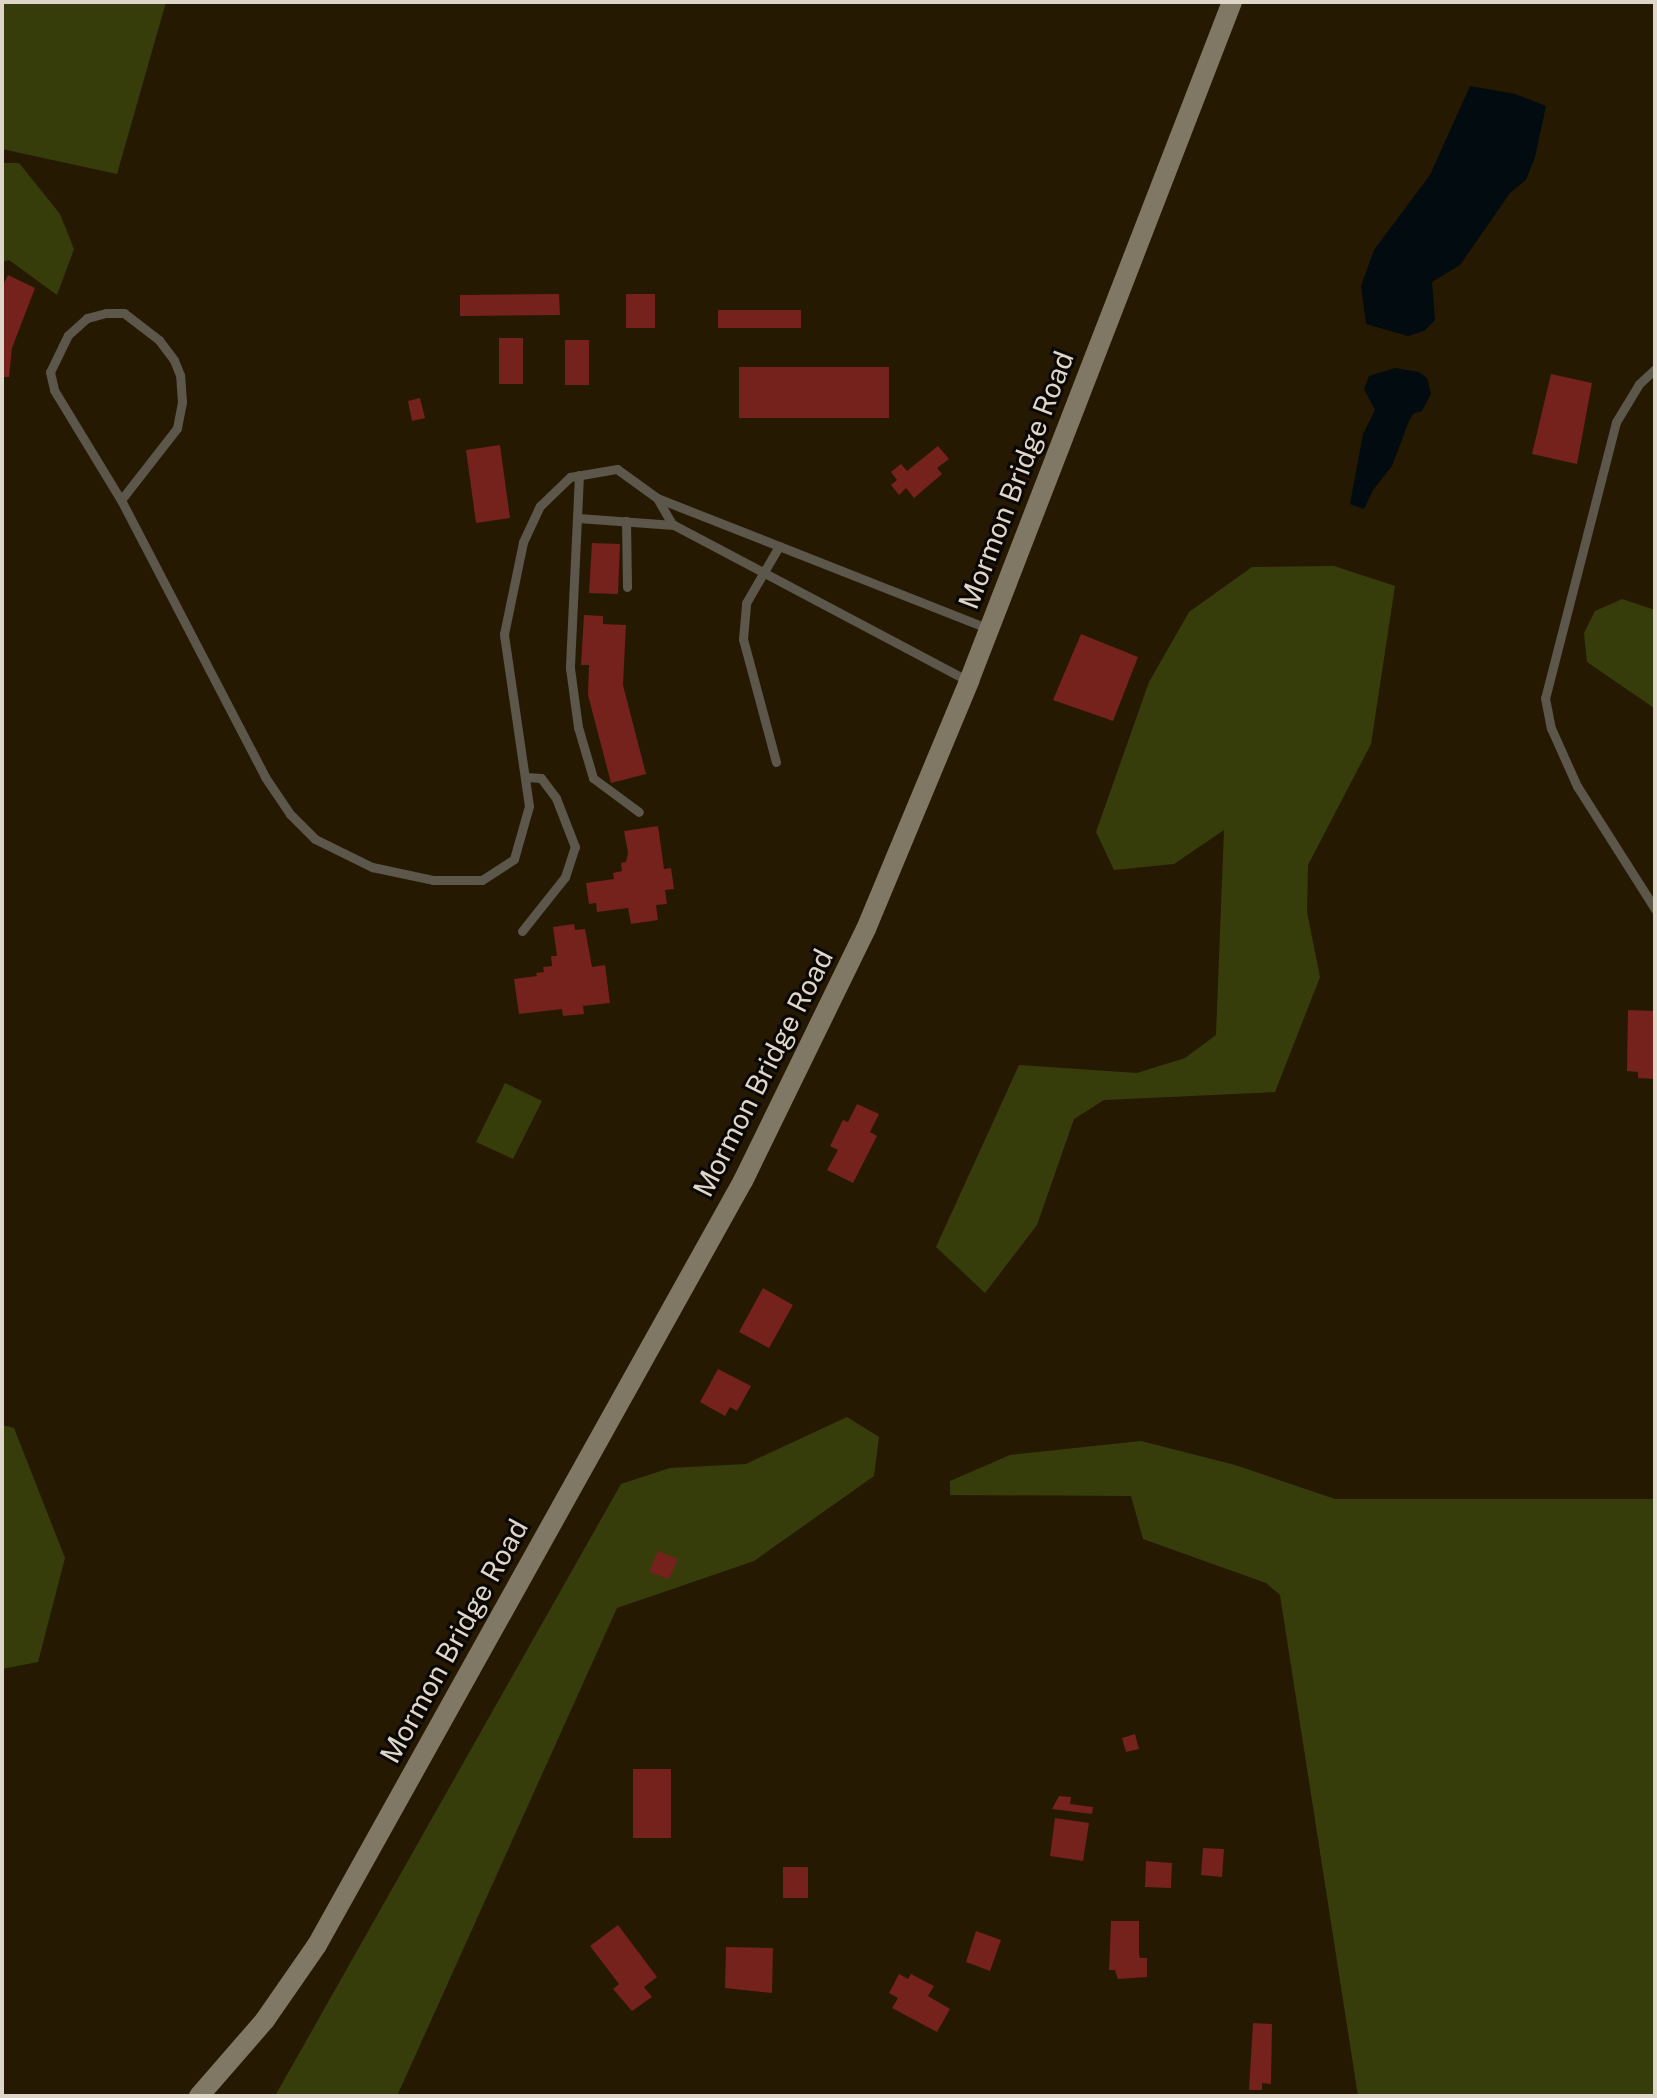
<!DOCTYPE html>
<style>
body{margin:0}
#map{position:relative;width:1657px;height:2098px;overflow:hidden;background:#261902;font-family:"Public Sans",sans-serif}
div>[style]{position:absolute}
.green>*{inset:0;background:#373d0a}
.water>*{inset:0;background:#010b10}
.building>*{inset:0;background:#74221b}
.lane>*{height:9px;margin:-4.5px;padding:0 4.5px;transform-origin:4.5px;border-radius:4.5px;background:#5c564b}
.secondary>*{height:20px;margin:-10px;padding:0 10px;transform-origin:10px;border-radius:10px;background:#817765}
span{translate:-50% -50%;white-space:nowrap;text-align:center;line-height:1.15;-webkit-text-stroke:6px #0a0601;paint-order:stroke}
.street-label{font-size:28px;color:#ded6c8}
.frame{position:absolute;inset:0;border:4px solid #ded6c8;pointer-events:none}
</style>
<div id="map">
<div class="green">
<i style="clip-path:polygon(2px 2px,166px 2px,117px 174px,2px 149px)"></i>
<i style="clip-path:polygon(2px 163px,19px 163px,60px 214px,74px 249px,57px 295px,9px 260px,2px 262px)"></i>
<i style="clip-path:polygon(1334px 566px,1395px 586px,1371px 744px,1308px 865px,1307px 912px,1320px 977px,1275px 1092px,1104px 1100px,1074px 1119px,1037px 1225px,985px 1293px,936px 1247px,1019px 1065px,1137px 1073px,1185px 1058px,1216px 1035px,1224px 830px,1174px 864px,1114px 870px,1096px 832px,1149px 682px,1189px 612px,1252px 567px)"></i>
<i style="clip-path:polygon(1622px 599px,1655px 610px,1655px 720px,1654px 708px,1587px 662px,1584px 633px,1595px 611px)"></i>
<i style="clip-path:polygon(505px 1083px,542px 1101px,513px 1159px,476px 1142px)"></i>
<i style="clip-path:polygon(847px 1417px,879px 1437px,874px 1476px,754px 1561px,617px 1608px,397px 2096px,275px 2096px,621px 1484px,670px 1468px,746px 1464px)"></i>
<i style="clip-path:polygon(2px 1425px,14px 1428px,65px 1558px,38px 1662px,2px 1669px)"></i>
<i style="clip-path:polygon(1141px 1441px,1235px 1465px,1335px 1499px,1655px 1499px,1655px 2096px,1358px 2096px,1280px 1595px,1266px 1583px,1143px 1539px,1131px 1496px,950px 1495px,950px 1481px,1010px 1455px)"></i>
</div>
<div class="water">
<i style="clip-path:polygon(1470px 86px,1515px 94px,1546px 106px,1535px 157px,1526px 180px,1510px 193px,1460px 265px,1432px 282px,1435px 320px,1424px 331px,1408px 336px,1366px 324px,1361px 286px,1374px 250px,1430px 175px)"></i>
<i style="clip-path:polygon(1395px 368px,1419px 372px,1427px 378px,1431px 394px,1422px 411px,1414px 413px,1409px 421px,1392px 466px,1373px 490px,1364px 509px,1350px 504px,1363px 434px,1375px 410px,1364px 389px,1369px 376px)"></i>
</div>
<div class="building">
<i style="clip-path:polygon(8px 275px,35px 288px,12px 348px,9px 377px,2px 377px,2px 287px)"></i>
<i style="clip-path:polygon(559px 294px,560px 315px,460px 316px,460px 295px)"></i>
<i style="clip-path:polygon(626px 294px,655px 294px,655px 328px,626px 328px)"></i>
<i style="clip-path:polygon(718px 310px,801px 310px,801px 328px,718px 328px)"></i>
<i style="clip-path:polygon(499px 338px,523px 338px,523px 384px,499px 384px)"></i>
<i style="clip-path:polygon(565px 340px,589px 340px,589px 385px,565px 385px)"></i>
<i style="clip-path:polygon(739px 367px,889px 367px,889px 418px,739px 418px)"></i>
<i style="clip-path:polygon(1551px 374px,1592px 383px,1577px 464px,1532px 454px)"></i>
<i style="clip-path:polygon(420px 398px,425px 418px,412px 421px,408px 401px)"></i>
<i style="clip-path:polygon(500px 445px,510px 518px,476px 523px,466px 450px)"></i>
<i style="clip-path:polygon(938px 446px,949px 459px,937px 468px,942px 474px,914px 498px,906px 488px,899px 495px,891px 485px,897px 480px,891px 472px,901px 464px,907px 471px)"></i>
<i style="clip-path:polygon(592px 543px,620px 544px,618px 594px,589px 593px)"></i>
<i style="clip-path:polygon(584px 615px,603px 616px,603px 624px,626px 625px,623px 685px,646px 774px,611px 783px,588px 695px,589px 665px,581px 665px)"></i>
<i style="clip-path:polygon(1081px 634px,1138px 657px,1113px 721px,1053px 700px)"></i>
<i style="clip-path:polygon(658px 826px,664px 869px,671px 868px,674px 889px,665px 890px,667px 904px,656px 905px,658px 920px,631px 924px,628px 908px,597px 912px,596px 903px,589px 904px,586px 883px,614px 879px,613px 873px,622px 871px,621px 863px,626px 862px,628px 853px,624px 831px)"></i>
<i style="clip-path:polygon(574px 924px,575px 930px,585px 929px,592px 967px,605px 965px,610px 1003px,583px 1006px,584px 1014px,563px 1016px,562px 1009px,519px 1014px,514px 979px,537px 976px,536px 973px,544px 972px,543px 967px,552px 966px,551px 956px,557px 956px,553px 927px)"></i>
<i style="clip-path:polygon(1628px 1010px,1655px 1011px,1655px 1079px,1638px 1078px,1638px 1072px,1627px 1071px)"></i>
<i style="clip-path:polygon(857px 1104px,879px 1114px,870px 1132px,877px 1136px,853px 1183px,827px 1170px,838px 1150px,830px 1146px,843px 1120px,848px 1122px)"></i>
<i style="clip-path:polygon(763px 1288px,793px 1305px,769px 1348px,739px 1332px)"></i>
<i style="clip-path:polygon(718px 1369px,751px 1386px,737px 1411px,730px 1407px,725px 1416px,700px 1402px)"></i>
<i style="clip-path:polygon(658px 1551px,678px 1559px,669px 1579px,649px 1572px)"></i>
<i style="clip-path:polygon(1135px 1734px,1139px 1749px,1126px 1752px,1122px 1738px)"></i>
<i style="clip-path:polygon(633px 1769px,671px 1769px,671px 1838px,633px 1838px)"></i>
<i style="clip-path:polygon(1059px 1796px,1071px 1797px,1070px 1804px,1093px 1807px,1092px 1814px,1052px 1809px)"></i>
<i style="clip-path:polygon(1055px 1818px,1089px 1823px,1083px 1861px,1050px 1856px)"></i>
<i style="clip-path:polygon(1203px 1848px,1224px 1849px,1222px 1877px,1201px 1875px)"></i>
<i style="clip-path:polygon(1146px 1861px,1172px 1863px,1171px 1888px,1145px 1887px)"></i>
<i style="clip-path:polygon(783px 1867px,808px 1867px,808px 1898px,783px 1898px)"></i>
<i style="clip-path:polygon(1111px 1921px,1139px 1921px,1139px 1954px,1140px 1958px,1147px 1958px,1147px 1977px,1118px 1979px,1115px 1970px,1109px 1970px)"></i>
<i style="clip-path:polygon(618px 1925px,657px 1977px,644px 1987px,652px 1997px,632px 2011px,613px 1989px,619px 1984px,590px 1946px)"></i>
<i style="clip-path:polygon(976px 1931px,1001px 1940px,990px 1971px,966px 1962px)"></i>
<i style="clip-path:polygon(726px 1947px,773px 1948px,772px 1993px,725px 1988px)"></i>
<i style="clip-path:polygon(899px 1974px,908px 1979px,911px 1974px,934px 1986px,928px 1996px,950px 2009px,937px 2032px,892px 2008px,898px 1998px,889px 1993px)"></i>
<i style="clip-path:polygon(1253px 2023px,1272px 2024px,1271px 2084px,1262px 2083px,1262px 2090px,1249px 2090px)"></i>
</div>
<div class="lane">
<i style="left:1655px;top:369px;width:22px;rotate:137deg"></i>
<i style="left:1639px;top:384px;width:44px;rotate:121.2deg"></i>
<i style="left:1616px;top:422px;width:285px;rotate:104.4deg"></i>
<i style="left:1545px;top:698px;width:31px;rotate:79deg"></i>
<i style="left:1551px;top:728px;width:64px;rotate:65.9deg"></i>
<i style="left:1577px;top:786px;width:146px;rotate:57.6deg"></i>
<i style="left:579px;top:475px;width:193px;rotate:92.7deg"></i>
<i style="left:570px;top:668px;width:60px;rotate:82.3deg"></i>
<i style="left:578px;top:727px;width:53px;rotate:73.6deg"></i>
<i style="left:593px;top:778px;width:57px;rotate:36.5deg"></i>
<i style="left:657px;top:498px;width:30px;rotate:60deg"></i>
<i style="left:672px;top:524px;width:336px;rotate:27.9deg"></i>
<i style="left:121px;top:500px;width:91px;rotate:-52.1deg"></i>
<i style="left:177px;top:428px;width:26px;rotate:-79deg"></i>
<i style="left:182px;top:402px;width:27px;rotate:-94deg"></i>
<i style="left:180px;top:375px;width:16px;rotate:-112deg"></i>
<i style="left:174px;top:360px;width:25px;rotate:-127deg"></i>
<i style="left:159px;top:340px;width:44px;rotate:-142.4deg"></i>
<i style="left:124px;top:313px;width:18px;rotate:180deg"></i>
<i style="left:106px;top:313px;width:20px;rotate:165deg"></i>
<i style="left:87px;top:318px;width:25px;rotate:138deg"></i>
<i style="left:68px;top:335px;width:41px;rotate:115.9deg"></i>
<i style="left:50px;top:372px;width:18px;rotate:77deg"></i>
<i style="left:54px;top:390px;width:129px;rotate:58.7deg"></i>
<i style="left:121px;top:500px;width:312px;rotate:62.5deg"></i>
<i style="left:265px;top:777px;width:45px;rotate:56deg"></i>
<i style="left:290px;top:814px;width:35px;rotate:45deg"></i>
<i style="left:315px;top:839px;width:64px;rotate:26.2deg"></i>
<i style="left:372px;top:867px;width:62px;rotate:12deg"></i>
<i style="left:433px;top:880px;width:49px"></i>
<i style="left:482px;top:880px;width:38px;rotate:-33deg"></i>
<i style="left:514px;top:859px;width:55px;rotate:-74.2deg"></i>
<i style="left:529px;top:806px;width:174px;rotate:-98.3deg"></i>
<i style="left:504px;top:634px;width:94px;rotate:-78.3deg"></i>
<i style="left:523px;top:542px;width:40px;rotate:-65deg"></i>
<i style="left:540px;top:506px;width:42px;rotate:-44deg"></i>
<i style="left:570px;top:477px;width:48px;rotate:-9.7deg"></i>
<i style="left:617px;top:469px;width:49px;rotate:35.9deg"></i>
<i style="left:657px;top:498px;width:357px;rotate:21.5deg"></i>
<i style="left:578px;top:518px;width:96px;rotate:4.2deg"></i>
<i style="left:626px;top:521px;width:66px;rotate:89.1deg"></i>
<i style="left:776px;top:762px;width:127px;rotate:-105deg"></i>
<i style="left:743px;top:639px;width:36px;rotate:-85deg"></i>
<i style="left:746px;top:603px;width:66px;rotate:-59.9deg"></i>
<i style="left:522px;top:931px;width:69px;rotate:-51.5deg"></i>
<i style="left:565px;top:877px;width:32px;rotate:-72deg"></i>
<i style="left:575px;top:847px;width:53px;rotate:-111.2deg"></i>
<i style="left:556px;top:798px;width:25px;rotate:-127deg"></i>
<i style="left:541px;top:778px;width:15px;rotate:-176deg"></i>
</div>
<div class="secondary">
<i style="left:199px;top:2096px;width:101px;rotate:-49deg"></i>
<i style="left:265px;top:2020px;width:91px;rotate:-55.3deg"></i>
<i style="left:317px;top:1945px;width:875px;rotate:-60.86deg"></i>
<i style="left:743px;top:1181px;width:280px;rotate:-64deg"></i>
<i style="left:866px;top:929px;width:269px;rotate:-67.4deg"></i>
<i style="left:969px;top:681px;width:728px;rotate:-68.83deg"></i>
</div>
<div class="street-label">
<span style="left:1016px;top:480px;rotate:-69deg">Mormon Bridge Road</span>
<span style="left:763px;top:1073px;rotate:-63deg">Mormon Bridge Road</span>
<span style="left:454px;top:1641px;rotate:-61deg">Mormon Bridge Road</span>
</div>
<div class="frame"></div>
</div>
